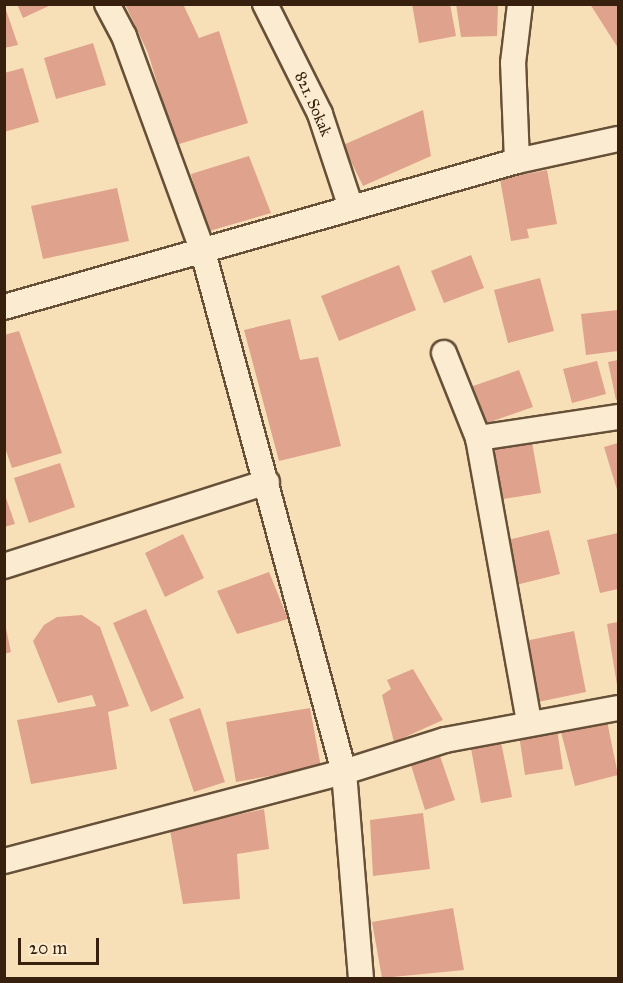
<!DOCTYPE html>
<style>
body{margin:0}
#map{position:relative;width:623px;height:983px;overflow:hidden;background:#f7e0b8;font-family:"IM FELL Great Primer",serif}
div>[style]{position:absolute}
.building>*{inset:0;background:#dfa28c}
.roads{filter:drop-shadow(2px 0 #675038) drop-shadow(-2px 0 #675038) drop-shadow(0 2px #675038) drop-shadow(0 -2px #675038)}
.street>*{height:24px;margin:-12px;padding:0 12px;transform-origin:12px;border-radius:12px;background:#faebd1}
span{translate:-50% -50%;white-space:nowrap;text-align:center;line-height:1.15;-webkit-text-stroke:5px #faebd1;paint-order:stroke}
.street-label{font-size:16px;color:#37200e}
.frame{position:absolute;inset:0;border:6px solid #37200e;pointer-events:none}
.scale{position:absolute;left:18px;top:938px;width:81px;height:27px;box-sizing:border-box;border:3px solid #37200e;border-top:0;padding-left:8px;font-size:18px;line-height:21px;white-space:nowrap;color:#37200e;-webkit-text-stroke:4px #faebd1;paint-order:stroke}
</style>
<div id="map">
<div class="building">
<i style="clip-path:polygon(4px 4px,18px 45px,4px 48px)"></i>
<i style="clip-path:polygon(17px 4px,53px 4px,23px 18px)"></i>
<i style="clip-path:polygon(125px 4px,183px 4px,199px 38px,219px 31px,248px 123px,176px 145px,148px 53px)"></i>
<i style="clip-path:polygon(412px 4px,450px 4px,456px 36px,419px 43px)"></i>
<i style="clip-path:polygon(456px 4px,498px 4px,497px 36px,461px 37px)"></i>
<i style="clip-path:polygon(590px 4px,618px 4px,618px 48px)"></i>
<i style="clip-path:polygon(93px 43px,106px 85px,56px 99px,44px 58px)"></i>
<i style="clip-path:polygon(23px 68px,39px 122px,4px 132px,4px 73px)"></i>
<i style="clip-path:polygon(423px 110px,431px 156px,363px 186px,343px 145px)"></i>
<i style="clip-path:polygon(249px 156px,271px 213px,206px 232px,191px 174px)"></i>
<i style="clip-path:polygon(547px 170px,557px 224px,527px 229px,529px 238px,511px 241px,500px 179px)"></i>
<i style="clip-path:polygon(117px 188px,129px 241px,43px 259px,31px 206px)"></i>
<i style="clip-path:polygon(471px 255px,484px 288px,444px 303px,431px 271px)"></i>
<i style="clip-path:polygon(399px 265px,416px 310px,339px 341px,321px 296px)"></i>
<i style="clip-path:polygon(540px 278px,554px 331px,508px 343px,494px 290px)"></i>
<i style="clip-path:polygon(618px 310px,618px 351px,586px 355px,581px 314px)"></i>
<i style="clip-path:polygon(290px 319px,300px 360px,318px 357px,341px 446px,279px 461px,244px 330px)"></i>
<i style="clip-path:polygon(19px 331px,62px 453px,12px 468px,4px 445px,4px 335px)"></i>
<i style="clip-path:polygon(618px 360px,618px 399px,616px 400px,608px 362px)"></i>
<i style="clip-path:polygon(597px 361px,606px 394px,572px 403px,563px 369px)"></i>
<i style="clip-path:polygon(519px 370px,533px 407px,487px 423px,473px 386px)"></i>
<i style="clip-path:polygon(532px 442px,541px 493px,497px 500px,488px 449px)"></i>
<i style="clip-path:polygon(618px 443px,618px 493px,604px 447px)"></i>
<i style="clip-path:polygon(60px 463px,75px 507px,29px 523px,14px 478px)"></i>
<i style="clip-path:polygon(4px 492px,15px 524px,4px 527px)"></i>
<i style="clip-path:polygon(549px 530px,560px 574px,516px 585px,504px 541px)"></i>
<i style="clip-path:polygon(618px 533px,618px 589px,600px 593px,587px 540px)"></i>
<i style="clip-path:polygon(183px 534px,204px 578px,165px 597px,145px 553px)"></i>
<i style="clip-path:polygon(269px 572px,288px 619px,237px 634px,217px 591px)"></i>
<i style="clip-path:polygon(146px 609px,184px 698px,151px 712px,113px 623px)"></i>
<i style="clip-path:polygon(82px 615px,100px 627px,129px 706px,108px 712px,117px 769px,31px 784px,17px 720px,96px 706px,92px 695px,58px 703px,33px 641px,44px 625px,57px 617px)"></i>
<i style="clip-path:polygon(4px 619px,11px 652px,4px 654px)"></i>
<i style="clip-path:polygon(618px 622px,618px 685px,617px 685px,607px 624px)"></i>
<i style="clip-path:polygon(574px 631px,586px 692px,538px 702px,525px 641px)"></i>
<i style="clip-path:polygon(413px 669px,443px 720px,394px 742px,382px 695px,391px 689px,387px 680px)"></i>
<i style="clip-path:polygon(200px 708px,225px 782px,194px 792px,169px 719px)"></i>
<i style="clip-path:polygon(310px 708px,321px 767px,236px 782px,226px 722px)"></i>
<i style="clip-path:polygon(607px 721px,618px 775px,575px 786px,561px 732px)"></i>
<i style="clip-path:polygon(557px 729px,563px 769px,525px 775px,519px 735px)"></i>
<i style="clip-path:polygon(500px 737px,512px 797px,481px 803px,470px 743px)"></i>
<i style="clip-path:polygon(439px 753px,455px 800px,425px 810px,410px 762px)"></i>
<i style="clip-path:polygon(264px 809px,269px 849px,237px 854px,240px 899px,183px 904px,170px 830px)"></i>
<i style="clip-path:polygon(423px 813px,430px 869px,373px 876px,370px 820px)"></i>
<i style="clip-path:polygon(453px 908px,464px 970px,382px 978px,372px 922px)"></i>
</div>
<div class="roads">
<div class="street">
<i style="left:107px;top:4px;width:36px;rotate:62deg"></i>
<i style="left:124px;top:36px;width:230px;rotate:69.9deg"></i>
<i style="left:203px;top:252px;width:539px;rotate:74.83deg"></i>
<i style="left:344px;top:772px;width:207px;rotate:85.3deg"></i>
<i style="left:265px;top:4px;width:123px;rotate:63.4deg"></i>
<i style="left:320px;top:114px;width:99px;rotate:71.7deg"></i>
<i style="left:517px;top:161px;width:98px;rotate:-92.3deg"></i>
<i style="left:513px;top:63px;width:59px;rotate:-83.2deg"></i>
<i style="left:4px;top:307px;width:533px;rotate:-15.89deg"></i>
<i style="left:517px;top:161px;width:103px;rotate:-12.3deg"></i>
<i style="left:444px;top:353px;width:92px;rotate:68.2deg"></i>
<i style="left:478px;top:438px;width:288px;rotate:79.8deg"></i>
<i style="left:478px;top:438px;width:142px;rotate:-8.5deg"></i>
<i style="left:4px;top:566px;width:276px;rotate:-17.7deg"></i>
<i style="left:4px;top:861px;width:351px;rotate:-14.7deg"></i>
<i style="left:344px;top:772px;width:106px;rotate:-17.6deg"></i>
<i style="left:445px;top:740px;width:176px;rotate:-10.5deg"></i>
</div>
</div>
<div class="street-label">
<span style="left:313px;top:104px;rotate:66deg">821. Sokak</span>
</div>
<div class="frame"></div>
<div class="scale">20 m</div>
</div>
